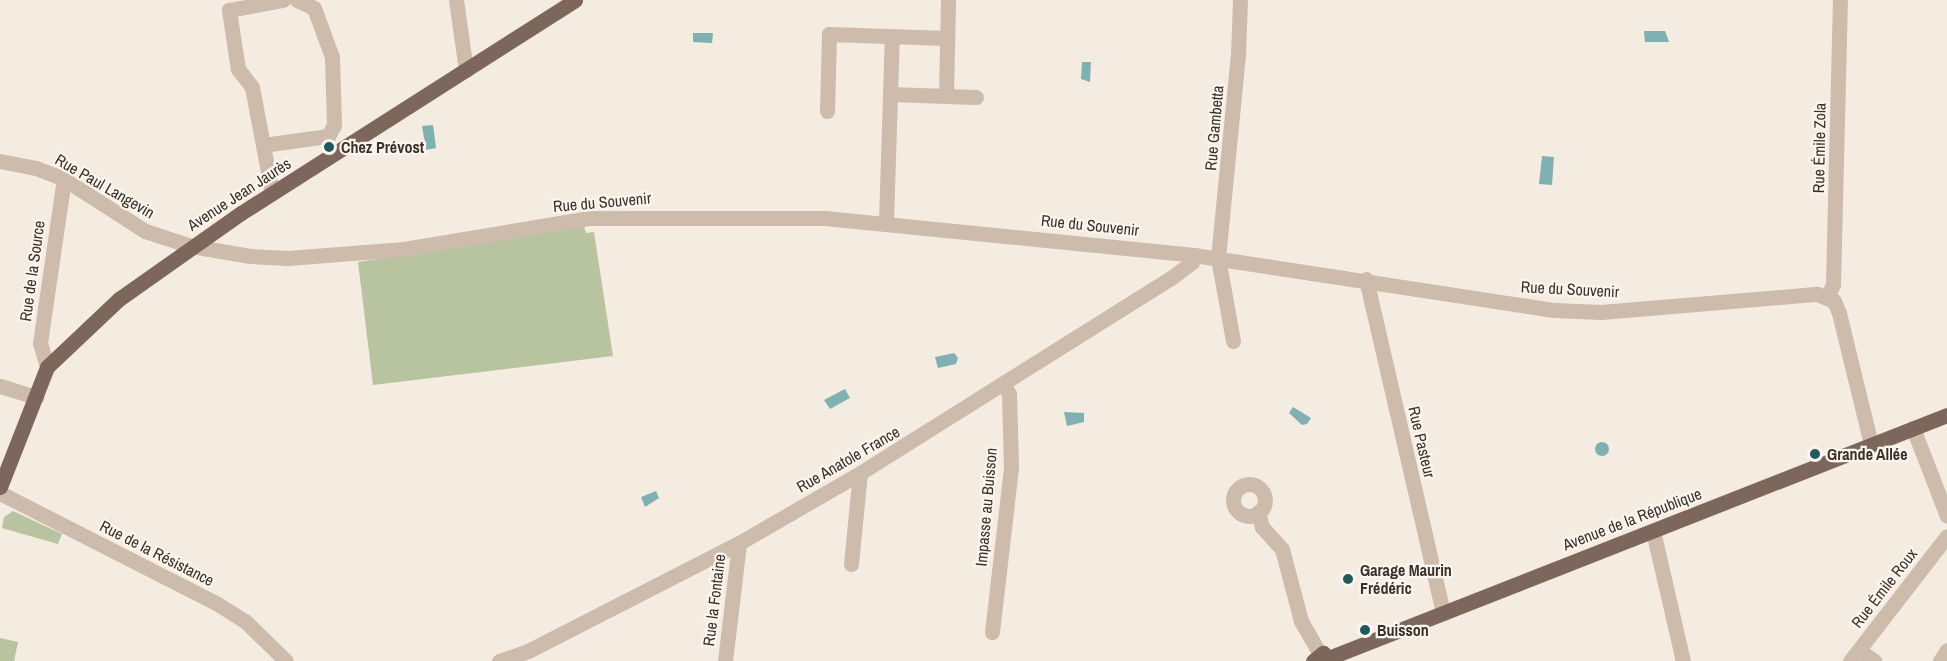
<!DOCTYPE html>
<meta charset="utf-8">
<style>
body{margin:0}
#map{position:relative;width:1947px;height:661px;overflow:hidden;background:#f4ebe1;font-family:"Archivo Narrow",sans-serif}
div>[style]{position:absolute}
.green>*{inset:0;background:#b8c4a0}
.water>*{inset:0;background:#7fb0b2}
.round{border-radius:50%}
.minor>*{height:15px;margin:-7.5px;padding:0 7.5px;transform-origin:7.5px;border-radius:7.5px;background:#cdbbac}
.minor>.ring{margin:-7.5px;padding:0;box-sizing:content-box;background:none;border:15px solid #cdbbac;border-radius:50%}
.major>*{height:15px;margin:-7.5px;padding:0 7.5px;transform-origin:7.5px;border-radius:7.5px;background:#7d675c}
.dots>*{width:16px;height:16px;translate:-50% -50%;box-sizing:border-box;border:3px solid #fbf5ee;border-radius:50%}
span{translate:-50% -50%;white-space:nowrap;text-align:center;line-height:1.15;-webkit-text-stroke:4.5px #fbf5ee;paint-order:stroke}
.street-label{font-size:16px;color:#3b302b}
.poi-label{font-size:16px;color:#3b302b;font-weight:700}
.left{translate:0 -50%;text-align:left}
</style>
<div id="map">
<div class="green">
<i style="clip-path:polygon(584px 226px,586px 233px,594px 232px,613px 356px,373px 385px,358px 262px)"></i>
<i style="clip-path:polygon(13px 511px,62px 534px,58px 544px,2px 528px,4px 517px)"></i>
<i style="clip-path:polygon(0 638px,18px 642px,14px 661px,0 661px)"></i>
</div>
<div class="water">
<i style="clip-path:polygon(1644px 31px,1665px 31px,1669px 42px,1645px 42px)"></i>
<i style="clip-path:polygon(693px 33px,713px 33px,712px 43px,693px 42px)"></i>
<i style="clip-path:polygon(1082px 62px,1091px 62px,1090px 82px,1081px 79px)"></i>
<i style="clip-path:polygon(433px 125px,436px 148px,426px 150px,422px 126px)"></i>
<i style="clip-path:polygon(1542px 156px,1554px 157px,1552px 185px,1539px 184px)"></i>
<i style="clip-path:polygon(954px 353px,958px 358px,956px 364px,938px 368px,935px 357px)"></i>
<i style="clip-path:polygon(845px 389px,850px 398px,830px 409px,824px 400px)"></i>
<i style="clip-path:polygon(1293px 407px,1311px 418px,1307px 424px,1302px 425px,1289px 413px)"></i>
<i style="clip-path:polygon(1064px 412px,1084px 413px,1084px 422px,1067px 426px)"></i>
<i class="round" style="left:1595px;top:442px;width:14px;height:14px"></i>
<i style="clip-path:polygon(656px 491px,659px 498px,645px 507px,641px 497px)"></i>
</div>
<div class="minor">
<i style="left:456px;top:0;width:71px;rotate:81.9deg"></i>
<i style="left:890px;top:94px;width:86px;rotate:2deg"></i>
<i style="left:946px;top:96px;width:96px;rotate:-88.8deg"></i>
<i style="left:827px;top:111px;width:77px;rotate:-88.5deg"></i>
<i style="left:829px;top:34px;width:118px;rotate:1.9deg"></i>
<i style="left:263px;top:145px;width:66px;rotate:-7.9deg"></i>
<i style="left:328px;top:136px;width:13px;rotate:-61deg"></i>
<i style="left:334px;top:125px;width:68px;rotate:-91.7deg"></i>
<i style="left:332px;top:57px;width:52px;rotate:-110.2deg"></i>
<i style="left:314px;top:8px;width:19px;rotate:-155deg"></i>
<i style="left:0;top:161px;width:37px;rotate:11deg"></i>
<i style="left:36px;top:168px;width:30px;rotate:21deg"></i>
<i style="left:64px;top:179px;width:96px;rotate:32.7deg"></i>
<i style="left:145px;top:231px;width:48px;rotate:18.1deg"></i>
<i style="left:191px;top:246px;width:60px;rotate:9.6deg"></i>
<i style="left:250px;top:256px;width:38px;rotate:3deg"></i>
<i style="left:288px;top:258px;width:116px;rotate:-4.4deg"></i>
<i style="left:404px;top:249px;width:188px;rotate:-9.5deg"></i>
<i style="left:589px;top:218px;width:236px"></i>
<i style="left:825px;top:218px;width:371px;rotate:5.7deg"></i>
<i style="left:1194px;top:255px;width:364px;rotate:8.7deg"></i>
<i style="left:1554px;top:310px;width:47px;rotate:2.4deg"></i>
<i style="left:1601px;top:312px;width:217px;rotate:-4.8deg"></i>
<i style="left:1817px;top:294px;width:18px;rotate:22deg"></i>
<i style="left:1834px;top:301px;width:13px;rotate:67deg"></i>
<i style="left:1839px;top:313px;width:135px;rotate:76.3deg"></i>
<i style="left:272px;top:193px;width:108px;rotate:-100.7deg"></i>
<i style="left:252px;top:87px;width:23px;rotate:-128deg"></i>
<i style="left:238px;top:69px;width:60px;rotate:-98.7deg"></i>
<i style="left:229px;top:10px;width:55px;rotate:-10.5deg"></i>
<i style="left:886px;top:222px;width:186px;rotate:-88.2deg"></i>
<i style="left:1366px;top:279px;width:343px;rotate:77deg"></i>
<i style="left:1828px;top:296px;width:13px;rotate:-67deg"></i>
<i style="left:1833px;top:284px;width:284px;rotate:-88.6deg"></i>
<i style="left:1233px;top:341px;width:84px;rotate:-100.2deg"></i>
<i style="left:1218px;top:258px;width:204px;rotate:-84.4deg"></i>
<i style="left:1238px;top:55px;width:55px;rotate:-87.9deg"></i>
<i style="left:47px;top:367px;width:25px;rotate:-106deg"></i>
<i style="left:40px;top:343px;width:166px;rotate:-81.7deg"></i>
<i style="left:0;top:386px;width:38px;rotate:17deg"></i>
<i style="left:1913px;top:428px;width:94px;rotate:68.9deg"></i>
<i class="ring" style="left:1233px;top:484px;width:17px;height:17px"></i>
<i style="left:0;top:493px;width:242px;rotate:27deg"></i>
<i style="left:216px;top:603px;width:36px;rotate:32deg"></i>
<i style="left:246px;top:622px;width:56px;rotate:44.3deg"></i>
<i style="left:1258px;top:512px;width:16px;rotate:75deg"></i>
<i style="left:1262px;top:527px;width:30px;rotate:48deg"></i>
<i style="left:1282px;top:549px;width:74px;rotate:75.2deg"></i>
<i style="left:1301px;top:621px;width:38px;rotate:60deg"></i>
<i style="left:1653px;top:531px;width:133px;rotate:77deg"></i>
<i style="left:851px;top:564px;width:91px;rotate:-84.4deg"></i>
<i style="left:992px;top:632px;width:165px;rotate:-83.4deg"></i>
<i style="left:1011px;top:468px;width:74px;rotate:-91.5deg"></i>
<i style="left:1009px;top:394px;width:10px;rotate:-119deg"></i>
<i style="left:1859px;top:650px;width:19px;rotate:36deg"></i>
<i style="left:499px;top:661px;width:31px;rotate:-19deg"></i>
<i style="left:528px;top:651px;width:237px;rotate:-27.1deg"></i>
<i style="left:739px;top:543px;width:140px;rotate:-30deg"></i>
<i style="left:860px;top:473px;width:367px;rotate:-32.1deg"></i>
<i style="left:1171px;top:278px;width:26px;rotate:-37deg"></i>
<i style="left:1192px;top:262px;width:7px;rotate:-74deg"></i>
<i style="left:725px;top:661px;width:119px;rotate:-83.2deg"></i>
<i style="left:1850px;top:661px;width:158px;rotate:-52.2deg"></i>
<i style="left:1940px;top:661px;width:13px;rotate:-58deg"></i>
</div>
<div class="major">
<i style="left:0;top:487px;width:129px;rotate:-68.6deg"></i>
<i style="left:47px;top:367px;width:99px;rotate:-43.4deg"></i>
<i style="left:119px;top:299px;width:149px;rotate:-35.2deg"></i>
<i style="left:241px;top:213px;width:396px;rotate:-32.5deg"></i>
<i style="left:1331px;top:657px;width:662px;rotate:-21.45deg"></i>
<i style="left:1313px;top:661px;width:13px;rotate:-39deg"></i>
<i style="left:1323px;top:653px;width:12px;rotate:42deg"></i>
</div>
<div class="dots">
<i style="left:329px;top:147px;background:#1f5a5e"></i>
<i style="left:1815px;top:454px;background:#1f5a5e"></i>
<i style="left:1348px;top:579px;background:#1f5a5e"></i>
<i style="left:1365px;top:630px;background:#1f5a5e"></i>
</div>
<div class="street-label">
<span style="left:1214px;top:128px;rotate:-85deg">Rue Gambetta</span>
<span style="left:1819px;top:148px;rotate:-89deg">Rue Émile Zola</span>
<span style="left:105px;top:186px;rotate:30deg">Rue Paul Langevin</span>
<span style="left:239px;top:194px;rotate:-33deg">Avenue Jean Jaurès</span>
<span style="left:602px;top:202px;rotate:-5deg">Rue du Souvenir</span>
<span style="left:1090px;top:225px;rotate:6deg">Rue du Souvenir</span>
<span style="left:32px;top:271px;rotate:-82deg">Rue de la Source</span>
<span style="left:1570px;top:289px;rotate:3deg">Rue du Souvenir</span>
<span style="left:1422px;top:442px;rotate:77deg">Rue Pasteur</span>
<span style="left:848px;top:459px;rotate:-30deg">Rue Anatole France</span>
<span style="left:986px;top:507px;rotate:-85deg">Impasse au Buisson</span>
<span style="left:1632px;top:519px;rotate:-21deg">Avenue de la République</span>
<span style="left:157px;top:553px;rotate:27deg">Rue de la Résistance</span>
<span style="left:1884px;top:588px;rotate:-52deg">Rue Émile Roux</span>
<span style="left:714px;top:600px;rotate:-83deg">Rue la Fontaine</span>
</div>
<div class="poi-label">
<span class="left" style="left:341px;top:147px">Chez Prévost</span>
<span class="left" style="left:1827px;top:454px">Grande Allée</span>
<span class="left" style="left:1360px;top:579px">Garage Maurin<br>Frédéric</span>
<span class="left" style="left:1377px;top:630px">Buisson</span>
</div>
</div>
